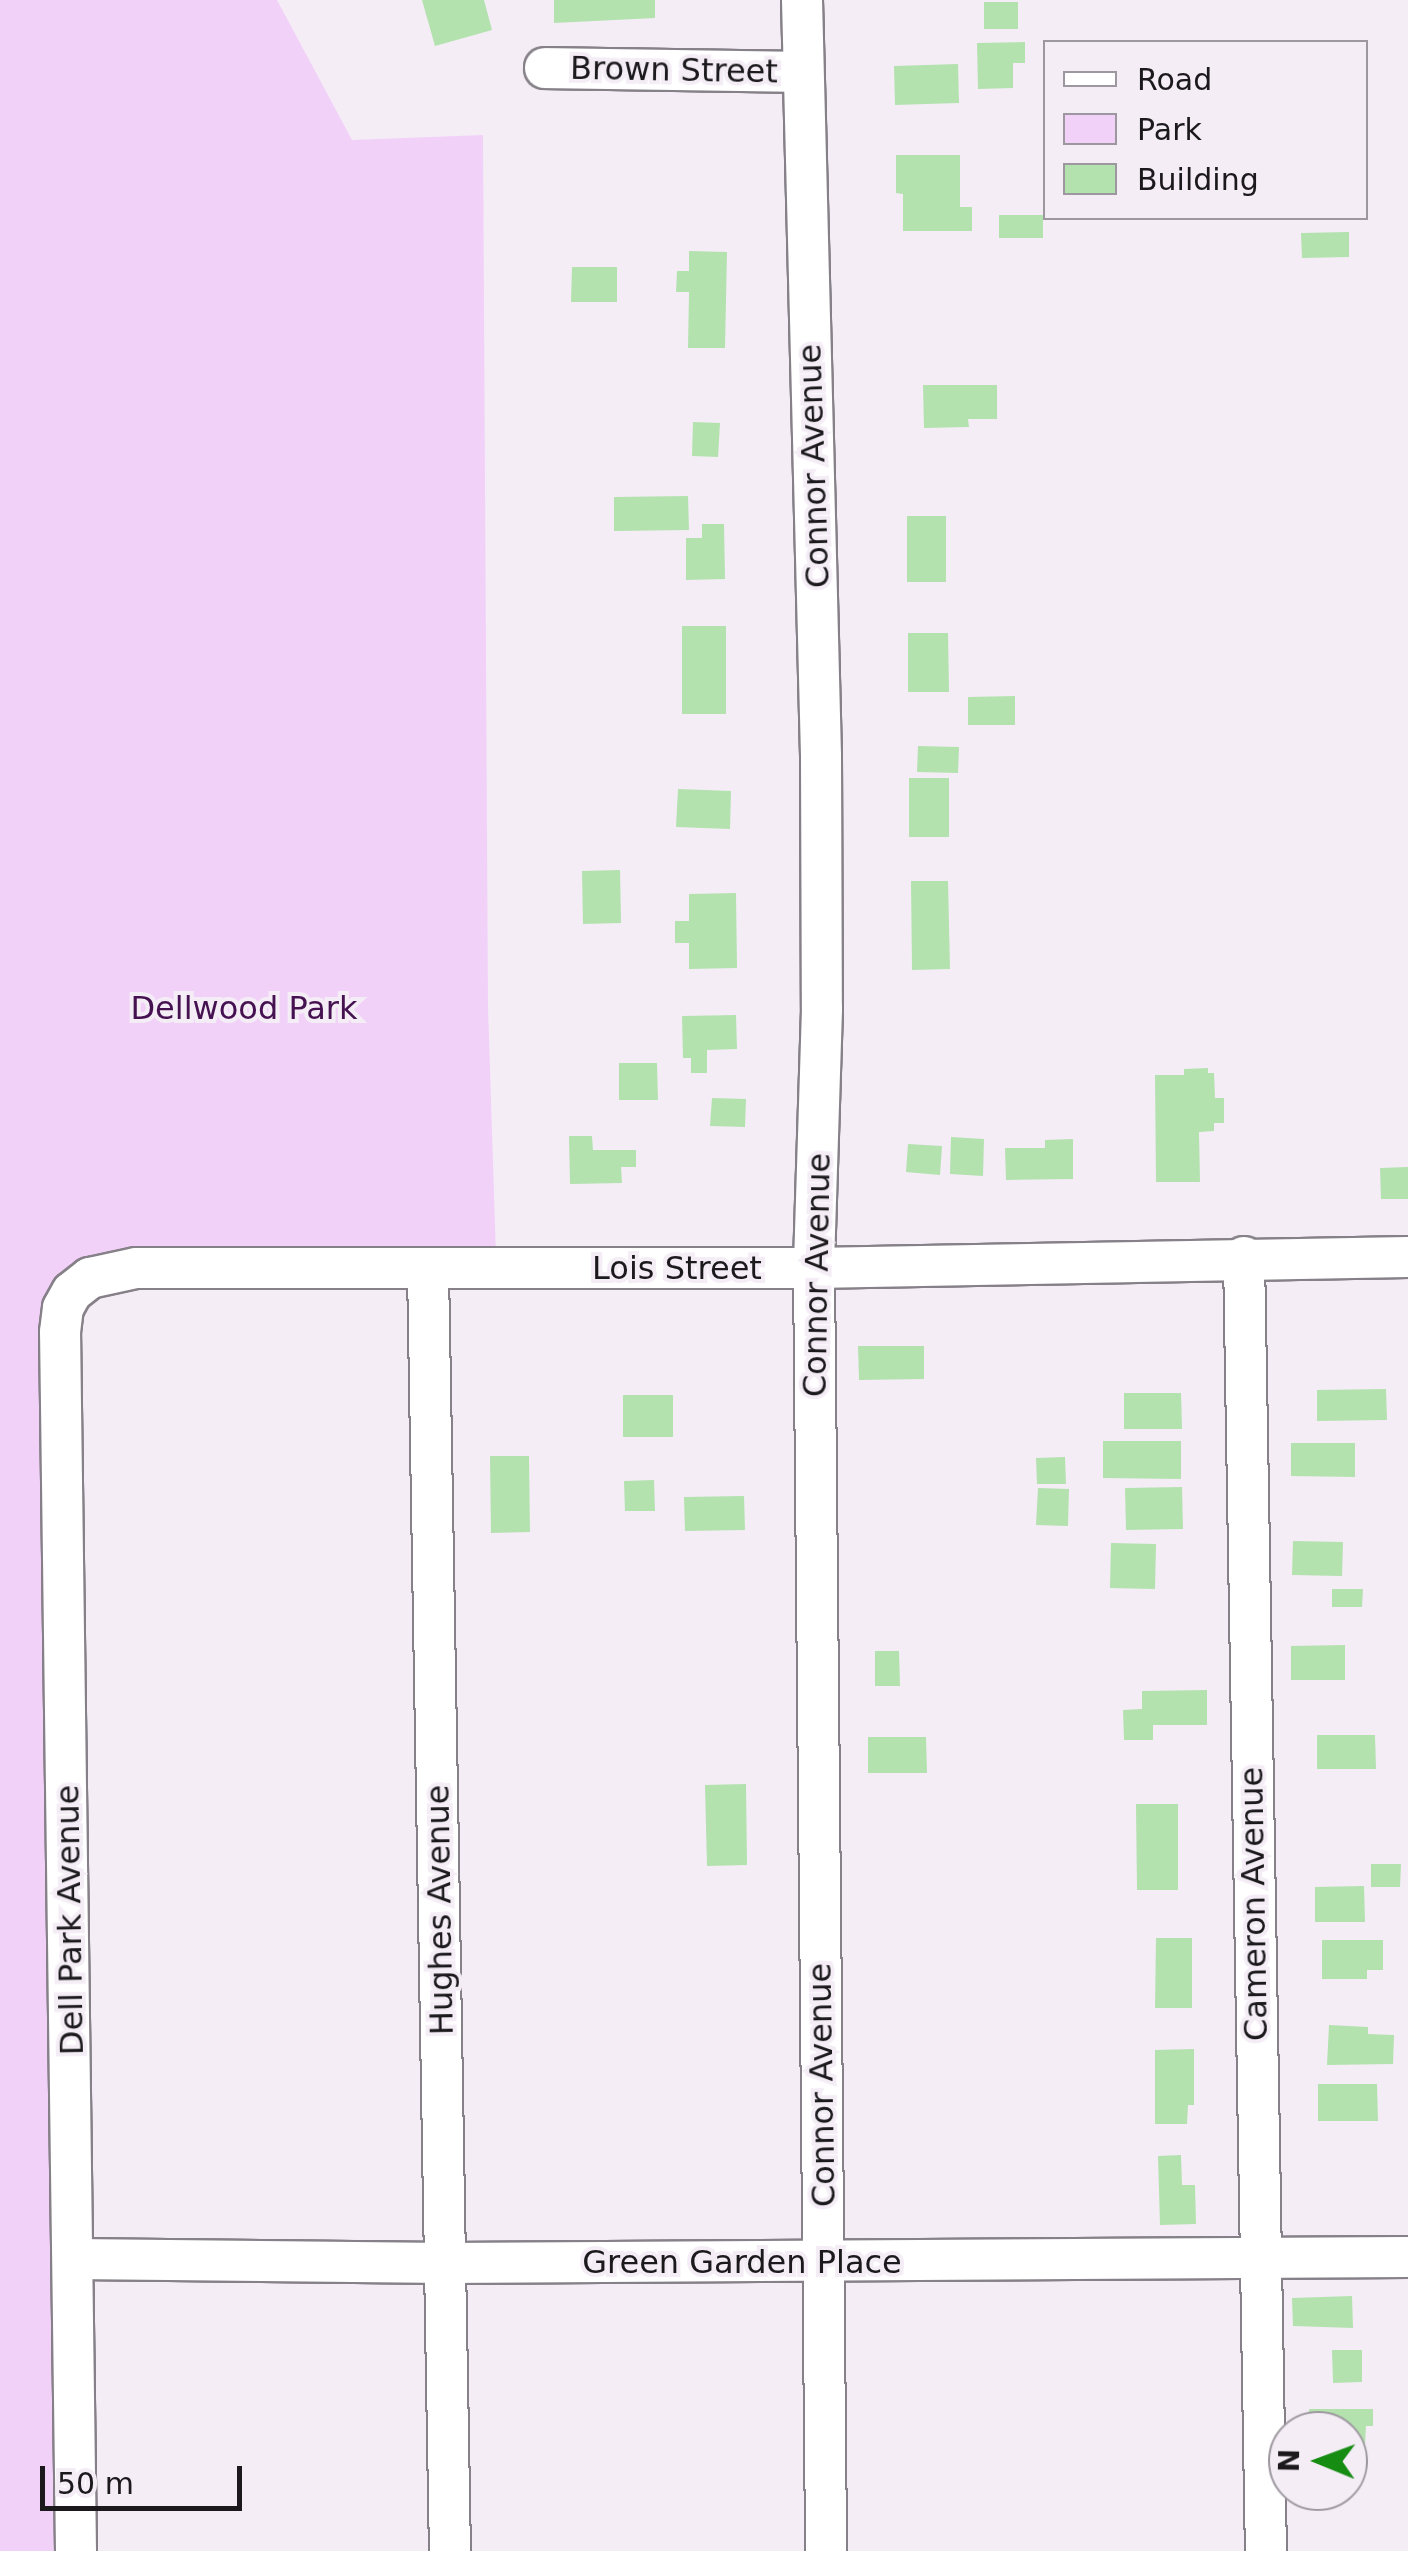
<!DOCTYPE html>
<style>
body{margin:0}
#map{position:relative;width:1408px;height:2551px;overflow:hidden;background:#f4edf6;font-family:"DejaVu Sans",sans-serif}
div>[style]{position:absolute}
.green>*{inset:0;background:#f2d1f9}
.building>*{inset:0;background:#b3e2ae}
.roads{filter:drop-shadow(2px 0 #868088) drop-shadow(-2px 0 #868088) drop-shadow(0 2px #868088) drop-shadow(0 -2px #868088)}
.minor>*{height:40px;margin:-20px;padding:0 20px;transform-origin:20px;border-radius:20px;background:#fff}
span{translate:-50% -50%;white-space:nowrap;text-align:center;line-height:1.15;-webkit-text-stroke:8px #f4edf6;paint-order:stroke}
.street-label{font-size:32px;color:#1b191c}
.park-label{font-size:32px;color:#451150}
.legend{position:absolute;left:1043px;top:40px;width:325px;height:180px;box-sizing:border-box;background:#f4edf6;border:2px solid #9d989f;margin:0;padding:12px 18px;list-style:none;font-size:30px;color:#1b191c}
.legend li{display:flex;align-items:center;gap:20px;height:50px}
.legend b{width:50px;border:2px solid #9d989f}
.north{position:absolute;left:1268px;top:2411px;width:100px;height:100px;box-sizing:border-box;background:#f4edf6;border:2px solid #9d989f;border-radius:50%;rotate:271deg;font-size:28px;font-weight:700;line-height:40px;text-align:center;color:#1b191c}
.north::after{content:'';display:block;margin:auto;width:35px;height:45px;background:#168c13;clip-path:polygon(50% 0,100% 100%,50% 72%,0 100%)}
.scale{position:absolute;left:40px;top:2466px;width:202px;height:45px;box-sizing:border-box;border:5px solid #1b191c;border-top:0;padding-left:12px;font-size:30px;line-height:35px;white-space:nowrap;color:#1b191c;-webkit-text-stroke:8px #f4edf6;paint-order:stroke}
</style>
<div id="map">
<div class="green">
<i style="clip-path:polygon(0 0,277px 0,352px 140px,483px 135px,488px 1006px,496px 1256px,61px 1276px,60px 2551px,0 2551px)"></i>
</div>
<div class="building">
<i style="clip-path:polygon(422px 0,484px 0,492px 30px,435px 46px)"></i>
<i style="clip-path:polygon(554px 0,655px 0,655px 18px,554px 23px)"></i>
<i style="clip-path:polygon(984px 2px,1018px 2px,1018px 29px,984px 29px)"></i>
<i style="clip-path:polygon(1025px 42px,1025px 63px,1013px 63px,1013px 88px,978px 89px,977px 43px)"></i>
<i style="clip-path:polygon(958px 64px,959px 103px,895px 105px,894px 66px)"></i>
<i style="clip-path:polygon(896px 155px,960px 155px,960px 207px,972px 207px,972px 231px,903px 231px,903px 194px,896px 193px)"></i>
<i style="clip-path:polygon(999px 215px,1043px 215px,1043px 238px,999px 238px)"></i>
<i style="clip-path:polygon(1349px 232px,1349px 257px,1302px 258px,1301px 233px)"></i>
<i style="clip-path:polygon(689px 251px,727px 252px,725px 348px,688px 348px,689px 292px,676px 292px,677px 271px,689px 271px)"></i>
<i style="clip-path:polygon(572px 267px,617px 267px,617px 302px,571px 302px)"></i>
<i style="clip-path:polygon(923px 385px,997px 385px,997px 419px,968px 419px,969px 427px,924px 428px)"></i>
<i style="clip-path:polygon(693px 422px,720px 423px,718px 457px,692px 456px)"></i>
<i style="clip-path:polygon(688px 496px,689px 530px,614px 531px,614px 497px)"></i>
<i style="clip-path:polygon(907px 516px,946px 516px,946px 582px,907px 582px)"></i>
<i style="clip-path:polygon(702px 524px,724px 524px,725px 579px,686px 580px,686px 538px,702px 538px)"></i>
<i style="clip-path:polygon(682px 626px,726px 626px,726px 714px,682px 714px)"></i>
<i style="clip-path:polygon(908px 633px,948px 633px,949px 692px,908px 692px)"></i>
<i style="clip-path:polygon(1015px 696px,1015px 725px,968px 725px,968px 697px)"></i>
<i style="clip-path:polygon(918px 746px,959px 747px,958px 773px,917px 772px)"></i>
<i style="clip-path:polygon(909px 778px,949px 778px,949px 837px,909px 837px)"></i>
<i style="clip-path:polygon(678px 789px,731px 791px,730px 829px,676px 827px)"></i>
<i style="clip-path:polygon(620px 870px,621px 923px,583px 924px,582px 871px)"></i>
<i style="clip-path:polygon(911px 881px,948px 881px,950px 969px,912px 970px)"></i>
<i style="clip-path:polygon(736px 893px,737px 968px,689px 969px,689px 943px,675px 943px,675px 921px,689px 921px,689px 894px)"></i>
<i style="clip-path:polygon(736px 1015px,737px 1049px,707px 1050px,707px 1073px,691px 1073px,691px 1058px,683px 1058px,682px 1016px)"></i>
<i style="clip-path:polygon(619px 1063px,657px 1063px,658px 1100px,619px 1100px)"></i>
<i style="clip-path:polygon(1208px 1068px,1208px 1073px,1214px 1073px,1215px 1098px,1224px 1098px,1224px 1123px,1214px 1123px,1214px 1131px,1199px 1132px,1200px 1182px,1156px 1182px,1155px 1075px,1184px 1075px,1184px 1069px)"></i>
<i style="clip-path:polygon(712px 1098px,746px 1099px,745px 1127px,710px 1126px)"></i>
<i style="clip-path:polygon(569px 1136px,592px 1136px,593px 1150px,636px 1150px,636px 1167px,621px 1167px,622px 1183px,570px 1184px)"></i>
<i style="clip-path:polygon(951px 1137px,984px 1139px,983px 1176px,950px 1174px)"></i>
<i style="clip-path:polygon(1073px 1139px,1073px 1179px,1006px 1180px,1005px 1148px,1045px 1148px,1045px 1140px)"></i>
<i style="clip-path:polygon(908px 1144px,942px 1146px,940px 1175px,906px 1172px)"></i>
<i style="clip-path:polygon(1408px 1167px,1408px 1199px,1381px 1199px,1380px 1168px)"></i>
<i style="clip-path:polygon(858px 1346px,924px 1346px,924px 1379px,859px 1380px)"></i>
<i style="clip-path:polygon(1386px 1389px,1387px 1420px,1317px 1421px,1317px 1390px)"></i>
<i style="clip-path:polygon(1124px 1393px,1181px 1393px,1182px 1429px,1124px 1429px)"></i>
<i style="clip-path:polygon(623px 1395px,673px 1395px,673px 1437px,623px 1437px)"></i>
<i style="clip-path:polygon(1103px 1441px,1181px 1441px,1181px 1479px,1103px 1478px)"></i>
<i style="clip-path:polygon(1291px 1443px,1355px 1443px,1355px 1477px,1291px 1476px)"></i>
<i style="clip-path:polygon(490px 1456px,529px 1456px,530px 1532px,491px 1533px)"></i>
<i style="clip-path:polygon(1065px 1457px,1066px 1484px,1037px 1484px,1036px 1458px)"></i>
<i style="clip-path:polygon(654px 1480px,655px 1511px,625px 1511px,624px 1481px)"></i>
<i style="clip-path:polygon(1182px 1487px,1183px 1529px,1126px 1530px,1125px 1488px)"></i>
<i style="clip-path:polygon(1038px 1488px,1069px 1489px,1068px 1526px,1036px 1525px)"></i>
<i style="clip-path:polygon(744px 1496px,745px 1530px,685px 1531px,684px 1497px)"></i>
<i style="clip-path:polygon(1293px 1541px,1343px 1542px,1342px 1576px,1292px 1575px)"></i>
<i style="clip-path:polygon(1111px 1543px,1156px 1544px,1155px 1589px,1110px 1588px)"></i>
<i style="clip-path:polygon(1332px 1589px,1363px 1589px,1362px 1607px,1332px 1607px)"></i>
<i style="clip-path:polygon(1345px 1645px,1345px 1680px,1291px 1680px,1291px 1646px)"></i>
<i style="clip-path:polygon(875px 1651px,899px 1651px,900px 1686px,875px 1686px)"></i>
<i style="clip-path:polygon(1207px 1690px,1207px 1725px,1153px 1725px,1153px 1740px,1124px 1740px,1123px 1710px,1142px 1709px,1142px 1691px)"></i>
<i style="clip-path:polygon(1317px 1735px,1375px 1735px,1376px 1769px,1317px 1769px)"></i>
<i style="clip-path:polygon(868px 1737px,926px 1737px,927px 1773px,868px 1773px)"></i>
<i style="clip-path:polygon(746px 1784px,747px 1865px,707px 1866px,705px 1785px)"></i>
<i style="clip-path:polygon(1136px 1804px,1178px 1804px,1178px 1890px,1137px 1890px)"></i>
<i style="clip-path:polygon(1371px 1864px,1401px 1864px,1400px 1887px,1371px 1887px)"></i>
<i style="clip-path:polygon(1364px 1886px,1365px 1922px,1315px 1922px,1315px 1887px)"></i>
<i style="clip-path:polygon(1156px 1938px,1192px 1938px,1192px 2008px,1155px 2008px)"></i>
<i style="clip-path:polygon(1322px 1940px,1383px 1940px,1383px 1970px,1367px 1970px,1367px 1979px,1322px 1979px)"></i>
<i style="clip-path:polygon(1329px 2025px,1368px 2027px,1368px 2034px,1394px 2035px,1393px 2064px,1327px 2065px)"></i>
<i style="clip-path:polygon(1194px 2049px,1194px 2105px,1188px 2105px,1187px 2124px,1155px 2124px,1155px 2050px)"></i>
<i style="clip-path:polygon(1318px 2084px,1377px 2084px,1378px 2121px,1318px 2121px)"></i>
<i style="clip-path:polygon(1181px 2155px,1182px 2185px,1195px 2185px,1196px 2224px,1160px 2225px,1158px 2156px)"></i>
<i style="clip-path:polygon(1352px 2296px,1353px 2328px,1293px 2326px,1292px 2298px)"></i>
<i style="clip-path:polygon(1332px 2350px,1362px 2350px,1362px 2382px,1333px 2383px)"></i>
<i style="clip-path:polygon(1309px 2409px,1373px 2409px,1373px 2426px,1366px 2426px,1365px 2444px,1348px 2444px,1348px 2431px,1309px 2431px)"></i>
</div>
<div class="roads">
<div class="minor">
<i style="left:802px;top:0;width:756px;rotate:88.56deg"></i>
<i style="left:821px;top:756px;width:253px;rotate:89.8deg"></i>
<i style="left:822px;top:1009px;width:259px;rotate:91.8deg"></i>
<i style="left:814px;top:1268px;width:1283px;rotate:89.46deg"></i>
<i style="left:545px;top:68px;width:258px;rotate:0.9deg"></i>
<i style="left:1244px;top:1257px;width:1294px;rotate:89.03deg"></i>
<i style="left:428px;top:1269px;width:1282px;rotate:89.02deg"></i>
<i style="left:75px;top:2259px;width:372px;rotate:0.6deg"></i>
<i style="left:447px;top:2263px;width:961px;rotate:-0.36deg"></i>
<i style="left:76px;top:2551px;width:1219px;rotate:-90.75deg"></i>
<i style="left:60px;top:1332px;width:24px;rotate:-83deg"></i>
<i style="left:63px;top:1308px;width:18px;rotate:-61deg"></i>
<i style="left:72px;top:1292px;width:23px;rotate:-38deg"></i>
<i style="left:90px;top:1278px;width:47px;rotate:-12.3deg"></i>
<i style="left:136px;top:1268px;width:678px"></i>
<i style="left:814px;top:1268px;width:594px;rotate:-1.06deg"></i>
</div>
</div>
<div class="street-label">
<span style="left:674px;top:70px;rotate:1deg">Brown Street</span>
<span style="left:814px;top:466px;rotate:-92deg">Connor Avenue</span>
<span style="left:677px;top:1268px">Lois Street</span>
<span style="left:817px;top:1275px;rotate:-89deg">Connor Avenue</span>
<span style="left:1254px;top:1904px;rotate:-91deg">Cameron Avenue</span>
<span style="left:440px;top:1910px;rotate:-91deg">Hughes Avenue</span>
<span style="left:70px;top:1920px;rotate:-91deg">Dell Park Avenue</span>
<span style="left:822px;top:2085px;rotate:-91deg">Connor Avenue</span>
<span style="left:742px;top:2262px">Green Garden Place</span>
</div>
<div class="park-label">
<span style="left:244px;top:1008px">Dellwood Park</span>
</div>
<ul class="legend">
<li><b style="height:12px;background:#fff"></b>Road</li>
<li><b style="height:28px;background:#f2d1f9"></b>Park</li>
<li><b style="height:28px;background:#b3e2ae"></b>Building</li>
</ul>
<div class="north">N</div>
<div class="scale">50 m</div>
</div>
